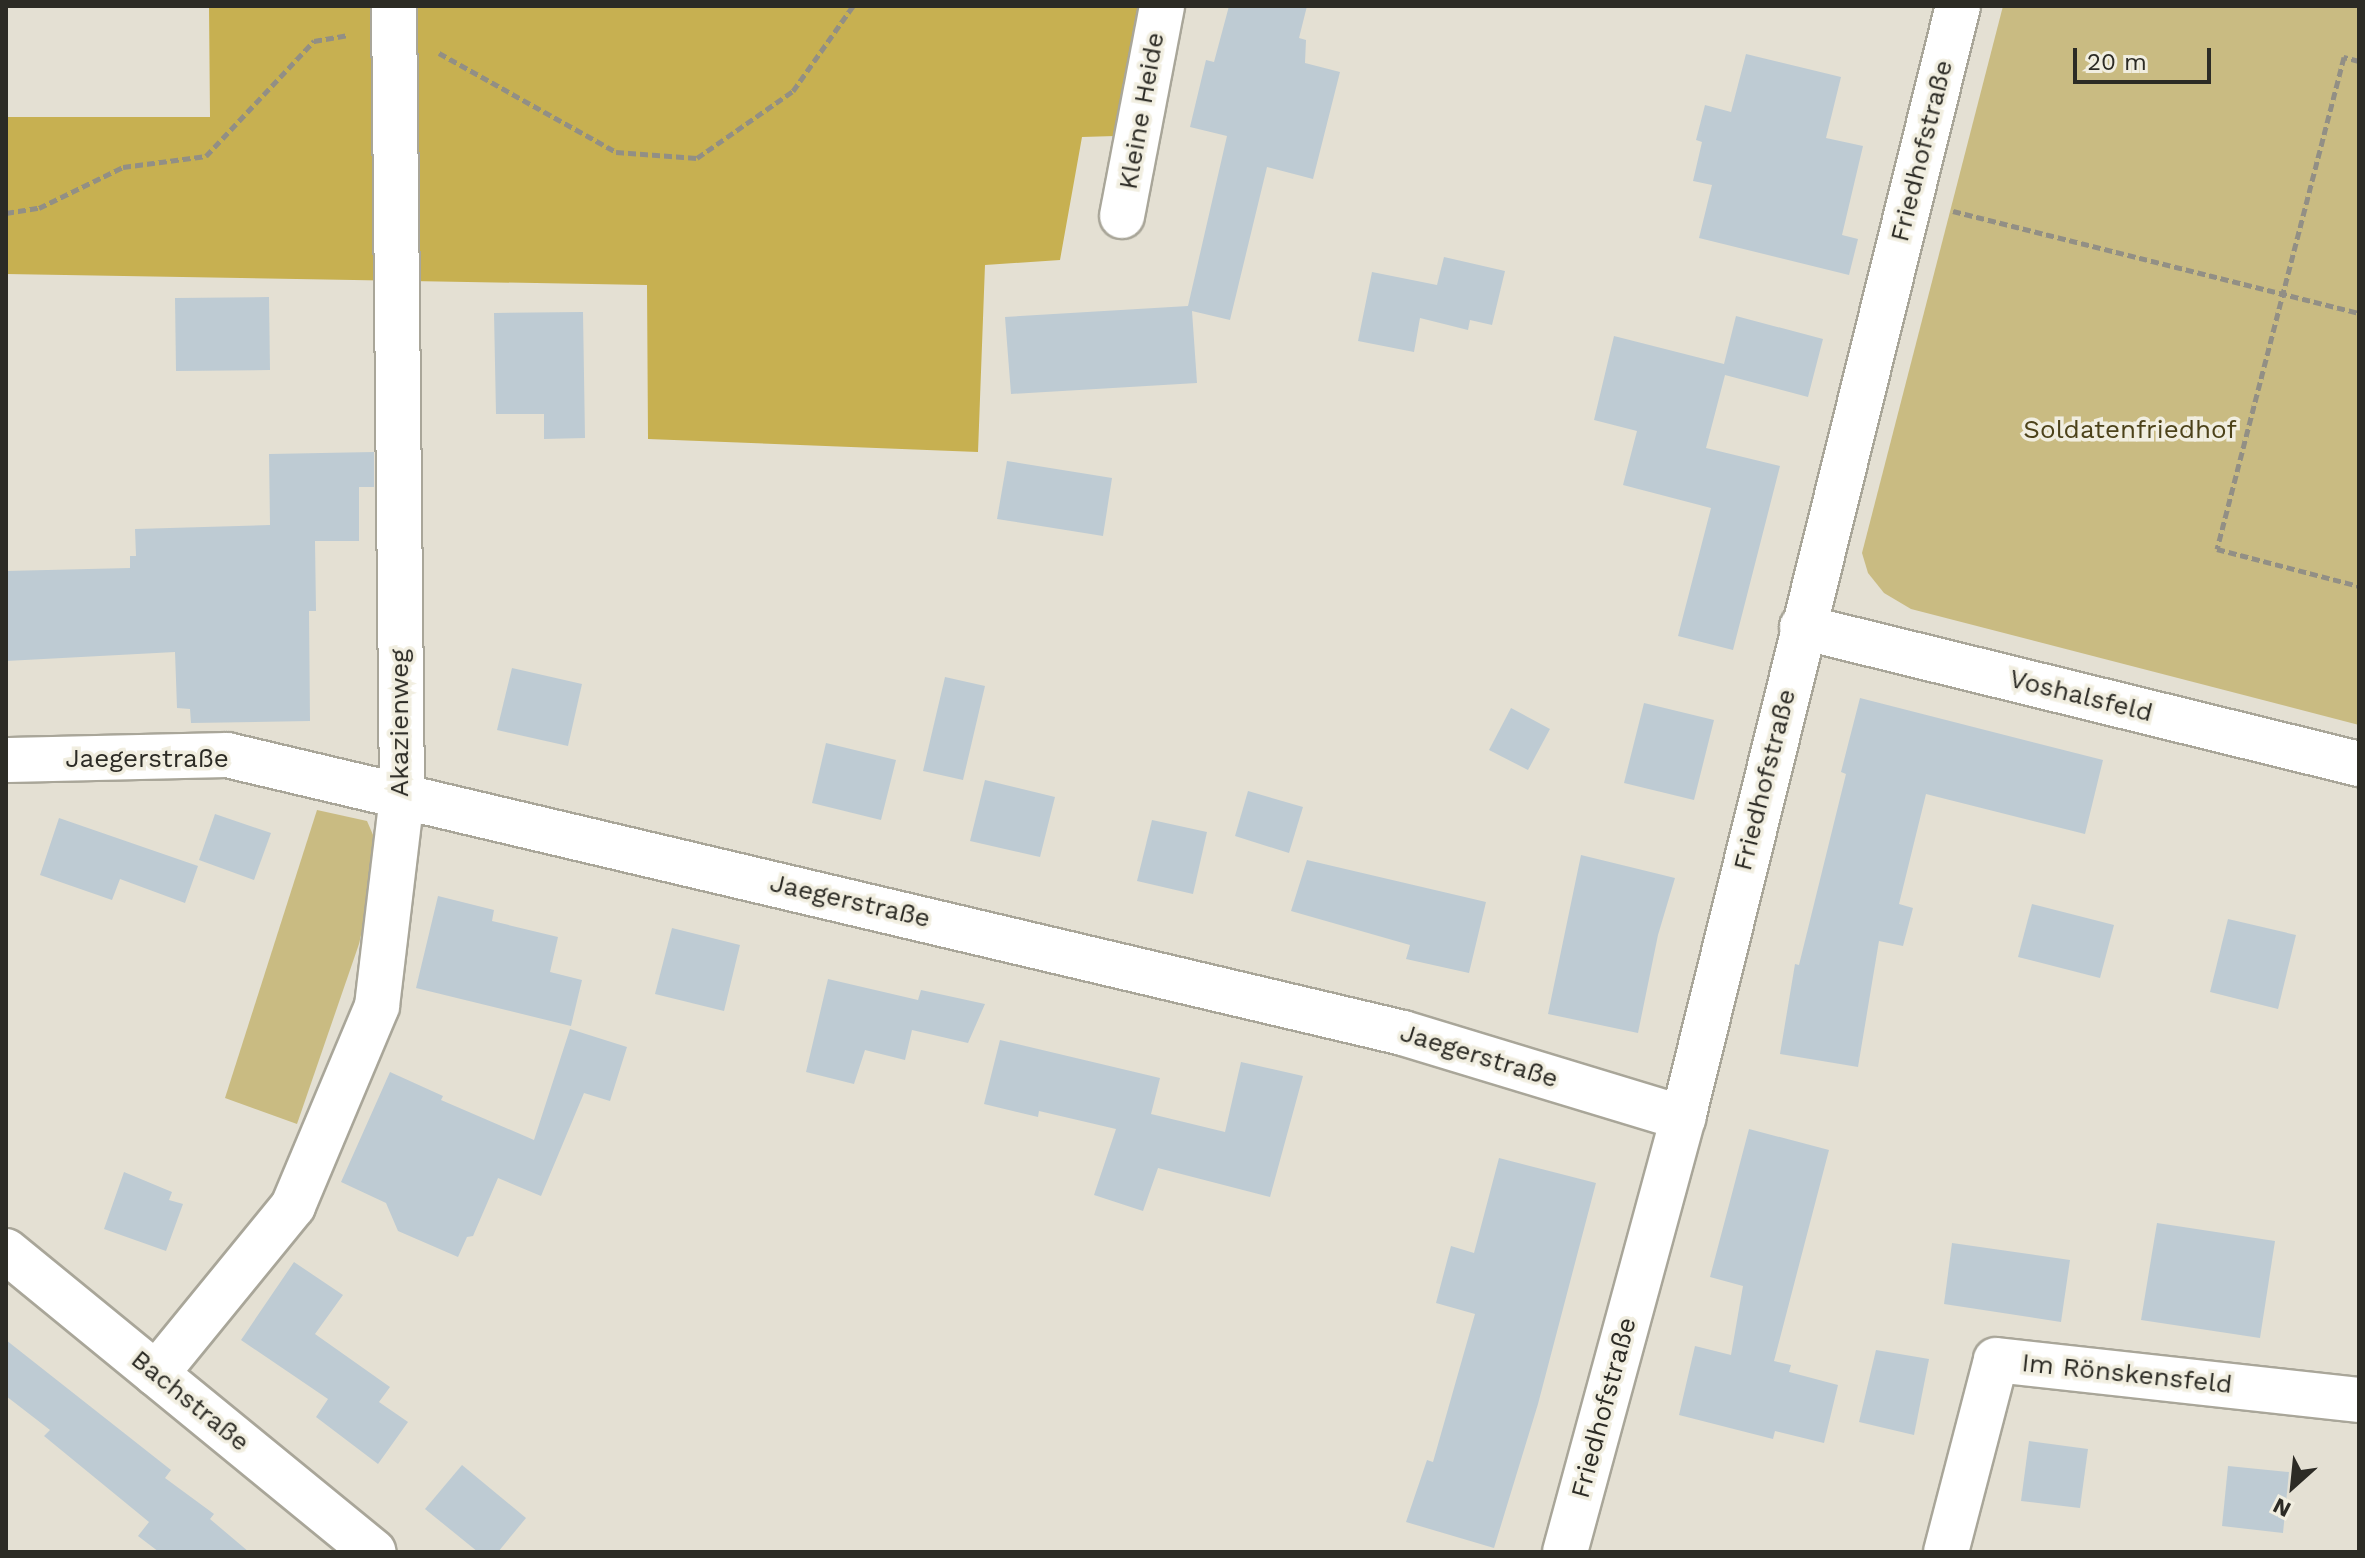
<!DOCTYPE html>
<meta charset="utf-8">
<style>
body{margin:0}
#map{position:relative;width:2365px;height:1558px;overflow:hidden;background:#e4e0d3;font-family:"Work Sans",sans-serif}
div>[style]{position:absolute}
.green>*{inset:0;background:#c9bb82}
.forest>*{inset:0;background:#c7b051}
.building>*{inset:0;background:#becbd3}
.path>*{height:5px;margin-top:-2.5px;transform-origin:0;background:repeating-linear-gradient(90deg,#928f85 0 8px,transparent 0 12px)}
.roads{filter:drop-shadow(2px 0 #a9a699) drop-shadow(-2px 0 #a9a699) drop-shadow(0 2px #a9a699) drop-shadow(0 -2px #a9a699)}
.minor>*{height:44px;margin:-22px;padding:0 22px;transform-origin:22px;border-radius:22px;background:#fff}
span{translate:-50% -50%;white-space:nowrap;text-align:center;line-height:1.15;-webkit-text-stroke:7px #f1eee0;paint-order:stroke}
.street-label{font-size:26px;color:#2c2b25}
.park-label{font-size:26px;color:#4c421a}
.frame{position:absolute;inset:0;border:8px solid #2c2b25;pointer-events:none}
.north{position:absolute;left:2253px;top:1446px;width:80px;height:80px;-webkit-text-stroke:6px #f1eee0;paint-order:stroke;rotate:207deg;font-size:22px;font-weight:700;line-height:32px;text-align:center;color:#2c2b25}
.north::after{content:'';display:block;margin:auto;width:28px;height:36px;background:#2c2b25;clip-path:polygon(50% 0,100% 100%,50% 72%,0 100%)}
.scale{position:absolute;left:2073px;top:48px;width:138px;height:36px;box-sizing:border-box;border:4px solid #2c2b25;border-top:0;padding-left:10px;font-size:24px;line-height:28px;white-space:nowrap;color:#2c2b25;-webkit-text-stroke:6px #f1eee0;paint-order:stroke}
</style>
<div id="map">
<div class="green">
<i style="clip-path:polygon(2003px 6px,2359px 6px,2359px 725px,1911px 609px,1884px 593px,1868px 573px,1862px 553px)"></i>
<i style="clip-path:polygon(317px 810px,367px 821px,380px 851px,359px 944px,297px 1124px,225px 1098px)"></i>
</div>
<div class="forest">
<i style="clip-path:polygon(209px 6px,1145px 6px,1115px 136px,1082px 137px,1060px 260px,985px 265px,978px 452px,648px 439px,647px 285px,6px 274px,6px 117px,210px 117px)"></i>
</div>
<div class="building">
<i style="clip-path:polygon(1229px 6px,1307px 6px,1299px 38px,1306px 40px,1305px 63px,1340px 72px,1313px 179px,1267px 167px,1230px 320px,1192px 311px,1197px 383px,1011px 394px,1005px 317px,1188px 306px,1227px 136px,1190px 127px,1206px 60px,1214px 62px)"></i>
<i style="clip-path:polygon(1746px 54px,1841px 77px,1826px 138px,1863px 146px,1842px 235px,1858px 239px,1849px 275px,1699px 238px,1712px 185px,1693px 181px,1702px 142px,1696px 140px,1705px 105px,1731px 112px)"></i>
<i style="clip-path:polygon(1444px 257px,1505px 271px,1492px 325px,1470px 320px,1468px 330px,1420px 318px,1414px 352px,1358px 341px,1372px 272px,1437px 285px)"></i>
<i style="clip-path:polygon(269px 297px,270px 370px,176px 371px,175px 298px)"></i>
<i style="clip-path:polygon(583px 312px,585px 438px,544px 439px,544px 414px,496px 414px,494px 313px)"></i>
<i style="clip-path:polygon(1736px 316px,1823px 339px,1808px 397px,1725px 375px,1706px 448px,1780px 466px,1733px 650px,1678px 636px,1711px 508px,1623px 485px,1637px 431px,1594px 420px,1614px 336px,1724px 364px)"></i>
<i style="clip-path:polygon(374px 452px,374px 487px,359px 487px,359px 541px,315px 541px,316px 611px,309px 611px,310px 721px,191px 723px,190px 709px,177px 708px,175px 652px,6px 661px,6px 571px,130px 568px,130px 556px,136px 556px,135px 529px,270px 525px,269px 454px)"></i>
<i style="clip-path:polygon(1007px 461px,1112px 478px,1103px 536px,997px 519px)"></i>
<i style="clip-path:polygon(512px 668px,582px 684px,568px 746px,497px 730px)"></i>
<i style="clip-path:polygon(945px 677px,985px 686px,963px 780px,923px 771px)"></i>
<i style="clip-path:polygon(1860px 698px,2103px 760px,2085px 834px,1926px 794px,1899px 904px,1913px 908px,1903px 946px,1879px 941px,1858px 1067px,1780px 1054px,1795px 964px,1799px 965px,1846px 774px,1841px 772px)"></i>
<i style="clip-path:polygon(1644px 703px,1714px 720px,1694px 800px,1624px 783px)"></i>
<i style="clip-path:polygon(1511px 708px,1550px 729px,1528px 770px,1489px 750px)"></i>
<i style="clip-path:polygon(826px 743px,896px 760px,881px 820px,812px 803px)"></i>
<i style="clip-path:polygon(985px 780px,1055px 797px,1040px 857px,970px 841px)"></i>
<i style="clip-path:polygon(1248px 791px,1303px 807px,1289px 853px,1235px 836px)"></i>
<i style="clip-path:polygon(215px 814px,271px 833px,254px 880px,199px 860px)"></i>
<i style="clip-path:polygon(59px 818px,198px 866px,185px 903px,120px 879px,112px 900px,40px 875px)"></i>
<i style="clip-path:polygon(1152px 820px,1207px 832px,1193px 894px,1137px 881px)"></i>
<i style="clip-path:polygon(1581px 855px,1675px 878px,1658px 935px,1638px 1033px,1548px 1014px)"></i>
<i style="clip-path:polygon(1307px 860px,1486px 902px,1469px 973px,1406px 959px,1410px 945px,1291px 911px)"></i>
<i style="clip-path:polygon(438px 896px,494px 910px,492px 921px,558px 937px,550px 972px,582px 980px,571px 1026px,416px 988px)"></i>
<i style="clip-path:polygon(2032px 904px,2114px 925px,2100px 978px,2018px 957px)"></i>
<i style="clip-path:polygon(2228px 919px,2296px 935px,2278px 1009px,2210px 992px)"></i>
<i style="clip-path:polygon(672px 928px,740px 945px,724px 1011px,655px 994px)"></i>
<i style="clip-path:polygon(828px 979px,918px 1000px,921px 990px,985px 1004px,968px 1043px,912px 1030px,905px 1060px,865px 1050px,854px 1084px,806px 1072px)"></i>
<i style="clip-path:polygon(570px 1029px,627px 1047px,610px 1101px,584px 1093px,541px 1196px,498px 1178px,473px 1236px,467px 1237px,458px 1257px,398px 1231px,386px 1203px,341px 1182px,390px 1072px,443px 1096px,441px 1100px,534px 1140px)"></i>
<i style="clip-path:polygon(1000px 1040px,1160px 1078px,1151px 1114px,1225px 1132px,1241px 1062px,1303px 1076px,1270px 1197px,1158px 1168px,1143px 1211px,1094px 1195px,1116px 1129px,1039px 1111px,1038px 1117px,984px 1104px)"></i>
<i style="clip-path:polygon(1749px 1129px,1829px 1150px,1774px 1361px,1791px 1365px,1789px 1372px,1838px 1385px,1824px 1443px,1775px 1431px,1773px 1439px,1679px 1415px,1695px 1346px,1731px 1355px,1743px 1286px,1710px 1277px)"></i>
<i style="clip-path:polygon(1499px 1158px,1596px 1183px,1538px 1404px,1494px 1548px,1406px 1522px,1427px 1460px,1433px 1462px,1475px 1314px,1436px 1303px,1451px 1246px,1474px 1253px)"></i>
<i style="clip-path:polygon(124px 1172px,172px 1192px,169px 1200px,183px 1204px,166px 1251px,104px 1229px)"></i>
<i style="clip-path:polygon(2157px 1223px,2275px 1241px,2260px 1338px,2141px 1320px)"></i>
<i style="clip-path:polygon(1952px 1243px,2070px 1260px,2061px 1322px,1944px 1304px)"></i>
<i style="clip-path:polygon(294px 1262px,343px 1295px,315px 1334px,390px 1387px,379px 1402px,408px 1422px,378px 1464px,316px 1417px,328px 1399px,241px 1340px)"></i>
<i style="clip-path:polygon(6px 1340px,171px 1470px,165px 1478px,214px 1514px,210px 1519px,249px 1552px,159px 1552px,138px 1536px,149px 1522px,44px 1436px,50px 1430px,6px 1396px)"></i>
<i style="clip-path:polygon(1876px 1350px,1929px 1359px,1914px 1435px,1859px 1422px)"></i>
<i style="clip-path:polygon(2029px 1441px,2088px 1449px,2080px 1508px,2021px 1501px)"></i>
<i style="clip-path:polygon(462px 1465px,526px 1518px,498px 1552px,478px 1552px,425px 1509px)"></i>
<i style="clip-path:polygon(2228px 1466px,2289px 1472px,2283px 1533px,2222px 1526px)"></i>
</div>
<div class="path">
<i style="left:439px;top:53px;width:203px;rotate:29.2deg"></i>
<i style="left:616px;top:152px;width:81px;rotate:4.2deg"></i>
<i style="left:697px;top:158px;width:117px;rotate:-34.9deg"></i>
<i style="left:793px;top:91px;width:104px;rotate:-54.8deg"></i>
<i style="left:2359px;top:61px;width:16px;rotate:-165deg"></i>
<i style="left:2344px;top:57px;width:508px;rotate:104.47deg"></i>
<i style="left:2217px;top:549px;width:147px;rotate:14.6deg"></i>
<i style="left:1953px;top:211px;width:419px;rotate:14.1deg"></i>
<i style="left:6px;top:213px;width:33px;rotate:-9deg"></i>
<i style="left:39px;top:208px;width:93px;rotate:-26deg"></i>
<i style="left:123px;top:167px;width:84px;rotate:-7.5deg"></i>
<i style="left:206px;top:156px;width:158px;rotate:-46.8deg"></i>
<i style="left:314px;top:41px;width:35px;rotate:-10deg"></i>
</div>
<div class="roads">
<div class="minor">
<i style="left:1122px;top:216px;width:214px;rotate:-79.2deg"></i>
<i style="left:1802px;top:627px;width:574px;rotate:13.82deg"></i>
<i style="left:6px;top:760px;width:221px;rotate:-1.3deg"></i>
<i style="left:227px;top:755px;width:1208px;rotate:13.3deg"></i>
<i style="left:1403px;top:1033px;width:293px;rotate:16.9deg"></i>
<i style="left:6px;top:1251px;width:475px;rotate:39.3deg"></i>
<i style="left:156px;top:1374px;width:217px;rotate:-50.8deg"></i>
<i style="left:293px;top:1206px;width:217px;rotate:-67.2deg"></i>
<i style="left:377px;top:1006px;width:212px;rotate:-83.2deg"></i>
<i style="left:402px;top:795px;width:789px;rotate:-90.58deg"></i>
<i style="left:1565px;top:1552px;width:450px;rotate:-74.8deg"></i>
<i style="left:1683px;top:1118px;width:1145px;rotate:-76.11deg"></i>
<i style="left:1946px;top:1552px;width:198px;rotate:-75.4deg"></i>
<i style="left:1996px;top:1360px;width:365px;rotate:6.3deg"></i>
</div>
</div>
<div class="street-label">
<span style="left:1142px;top:111px;rotate:-80deg">Kleine Heide</span>
<span style="left:1922px;top:151px;rotate:-76deg">Friedhofstraße</span>
<span style="left:2081px;top:696px;rotate:14deg">Voshalsfeld</span>
<span style="left:400px;top:723px;rotate:-90deg">Akazienweg</span>
<span style="left:147px;top:759px">Jaegerstraße</span>
<span style="left:1765px;top:780px;rotate:-76deg">Friedhofstraße</span>
<span style="left:850px;top:901px;rotate:13deg">Jaegerstraße</span>
<span style="left:1479px;top:1056px;rotate:17deg">Jaegerstraße</span>
<span style="left:2127px;top:1374px;rotate:6deg">Im Rönskensfeld</span>
<span style="left:190px;top:1401px;rotate:39deg">Bachstraße</span>
<span style="left:1604px;top:1408px;rotate:-75deg">Friedhofstraße</span>
</div>
<div class="park-label">
<span style="left:2130px;top:430px">Soldatenfriedhof</span>
</div>
<div class="frame"></div>
<div class="north">N</div>
<div class="scale">20 m</div>
</div>
